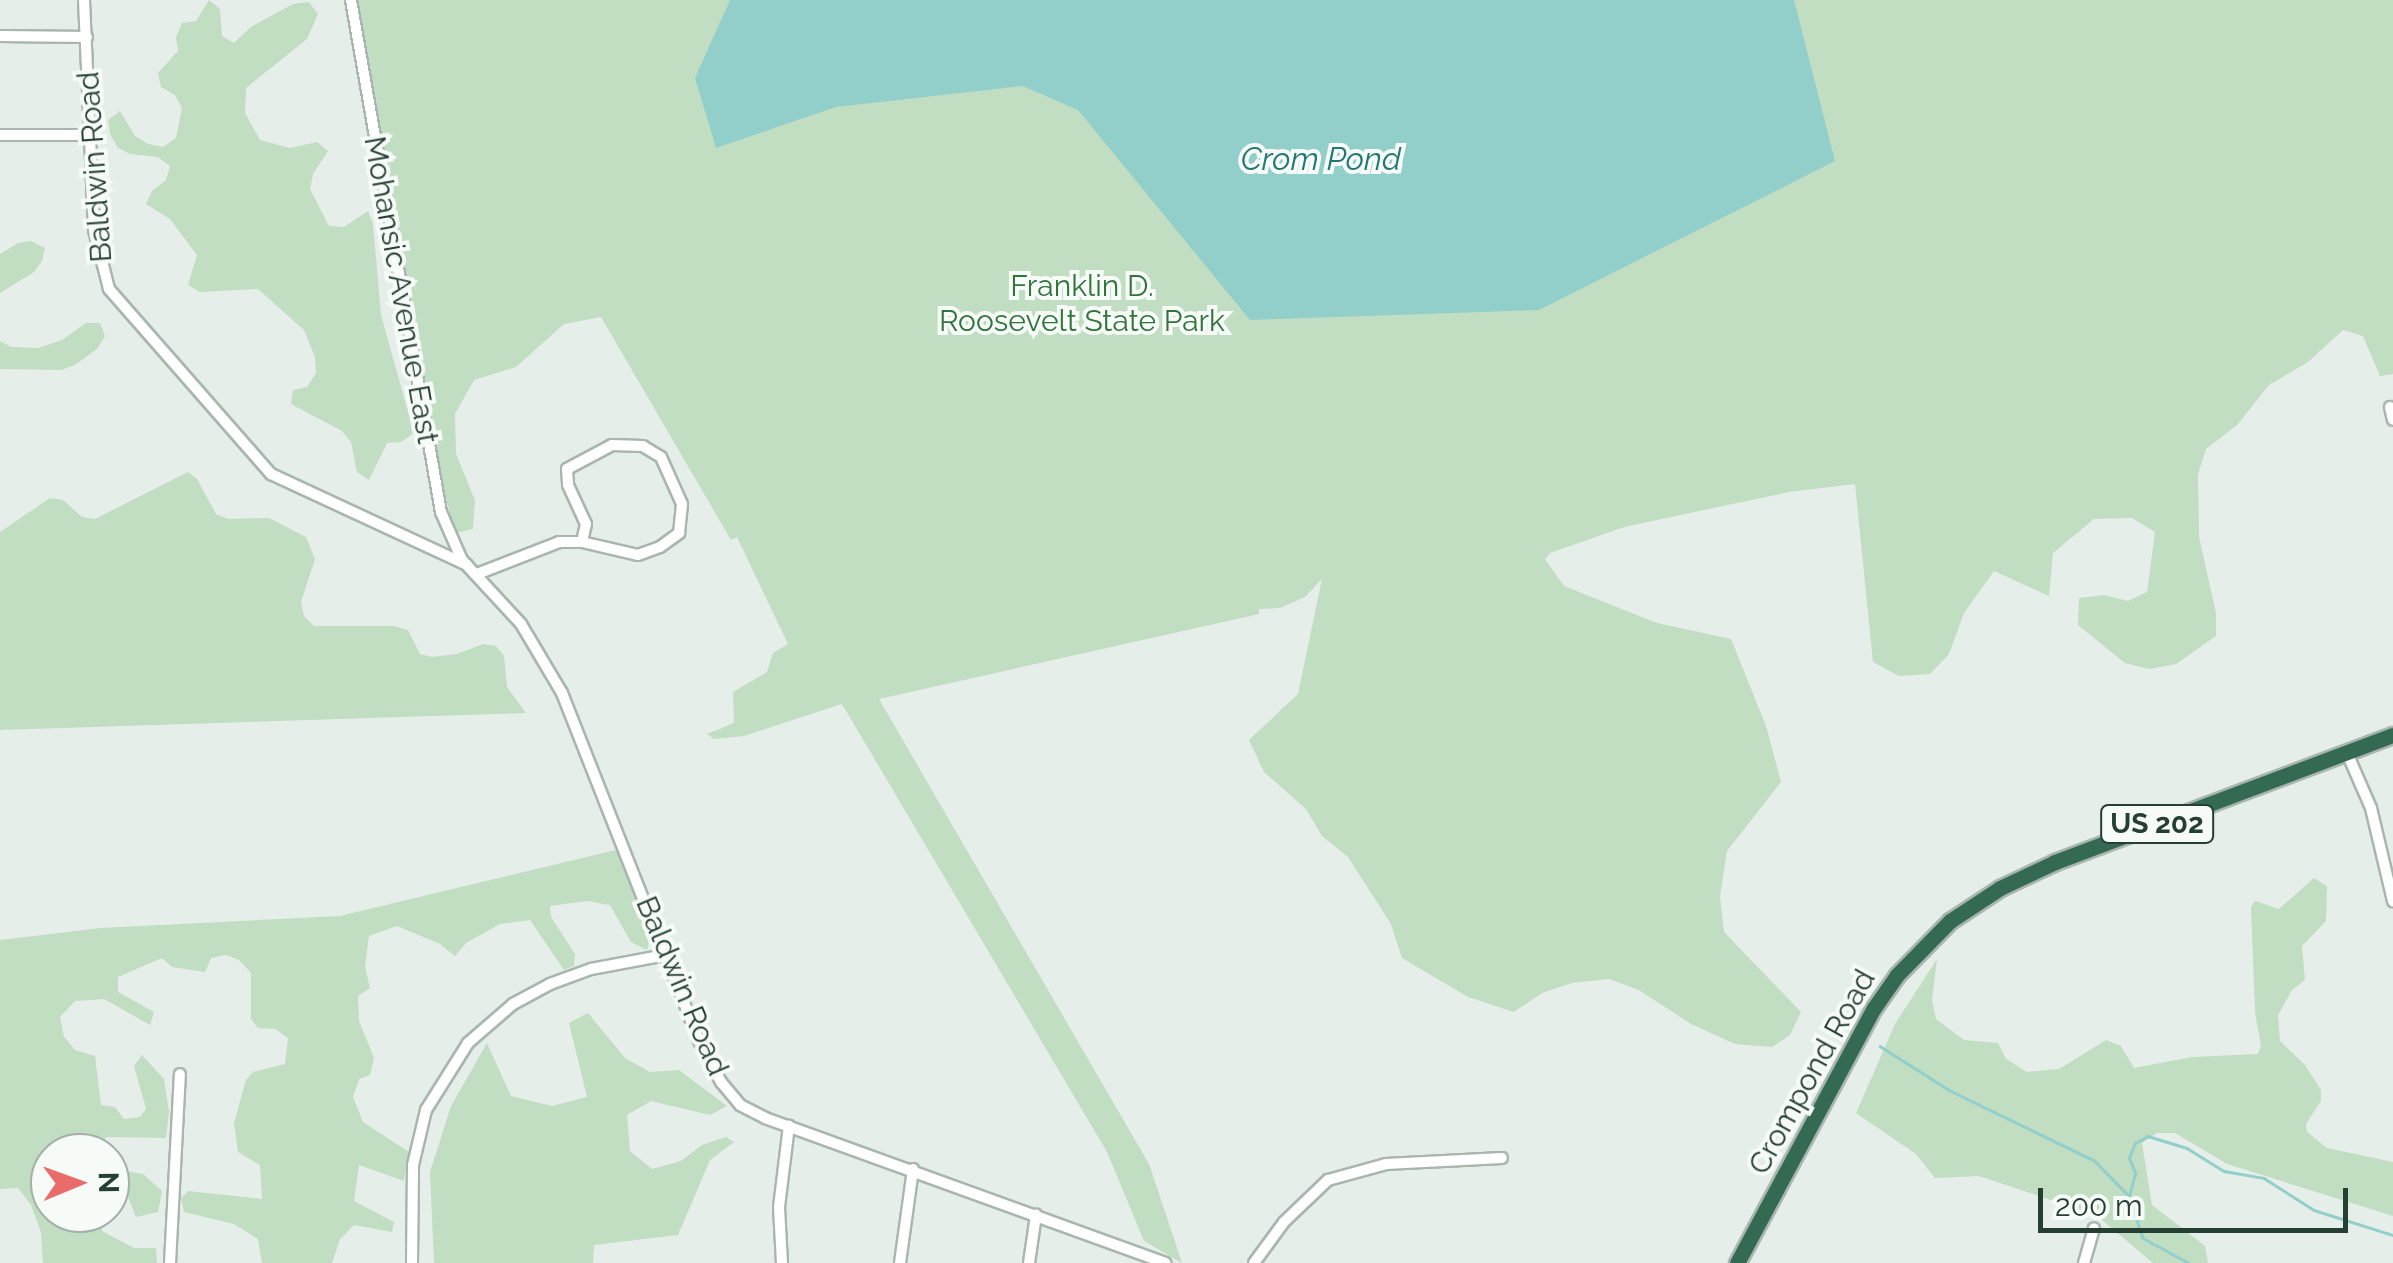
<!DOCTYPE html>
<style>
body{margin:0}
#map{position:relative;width:2393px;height:1263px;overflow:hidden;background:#e6eee9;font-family:Raleway,sans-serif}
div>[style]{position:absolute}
.green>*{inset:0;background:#c1ddc2}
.water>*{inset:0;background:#93cfca}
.stream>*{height:2.5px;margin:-1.25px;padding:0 1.25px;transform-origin:1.25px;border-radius:1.25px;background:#93cfca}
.roads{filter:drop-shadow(2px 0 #a9b6af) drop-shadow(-2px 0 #a9b6af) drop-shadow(0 2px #a9b6af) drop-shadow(0 -2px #a9b6af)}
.minor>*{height:10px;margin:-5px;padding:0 5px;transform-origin:5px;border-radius:5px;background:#fff}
.highway>*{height:15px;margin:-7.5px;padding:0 7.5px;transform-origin:7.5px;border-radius:7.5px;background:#346a52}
span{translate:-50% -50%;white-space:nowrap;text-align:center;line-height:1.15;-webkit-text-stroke:8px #f7fbf8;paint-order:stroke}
.shield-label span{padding:2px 8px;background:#f7fbf8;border:2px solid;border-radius:8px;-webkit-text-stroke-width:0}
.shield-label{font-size:28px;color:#263f33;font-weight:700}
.street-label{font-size:30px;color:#263f33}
.park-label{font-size:30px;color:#33743d}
.water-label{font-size:32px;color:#237873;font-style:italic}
.north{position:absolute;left:30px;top:1133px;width:100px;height:100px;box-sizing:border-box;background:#f7fbf8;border:2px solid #a3b0a9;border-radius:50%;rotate:89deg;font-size:28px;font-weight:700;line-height:40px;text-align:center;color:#263f33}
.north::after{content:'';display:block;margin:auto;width:35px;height:45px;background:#e96c6a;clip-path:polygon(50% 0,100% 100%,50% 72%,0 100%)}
.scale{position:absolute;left:2038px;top:1188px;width:310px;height:45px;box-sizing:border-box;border:5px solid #263f33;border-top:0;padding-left:12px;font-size:30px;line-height:35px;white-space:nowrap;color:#263f33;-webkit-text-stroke:8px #f7fbf8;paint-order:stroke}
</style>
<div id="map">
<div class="green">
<i style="clip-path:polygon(209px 0,220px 9px,222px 36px,234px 43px,251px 27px,293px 4px,309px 2px,318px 14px,307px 39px,246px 88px,245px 113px,260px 140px,290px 148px,317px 142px,328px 151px,313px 174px,310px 189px,329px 226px,344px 227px,368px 211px,373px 224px,381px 315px,414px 433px,401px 442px,387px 443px,369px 480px,357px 472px,351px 442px,342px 431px,291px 404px,293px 390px,307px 387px,316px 373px,315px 357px,304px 330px,258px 289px,200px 292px,188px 285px,197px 255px,170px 219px,146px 204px,152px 191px,166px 180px,170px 166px,158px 157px,130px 154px,118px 148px,110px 134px,108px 120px,120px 111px,135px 136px,148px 144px,163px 147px,176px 138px,182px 108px,175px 95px,161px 87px,158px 73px,178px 51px,176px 37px,182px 23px,196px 21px)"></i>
<i style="clip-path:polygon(354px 0,2393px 0,2393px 374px,2380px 376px,2363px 336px,2343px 330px,2308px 362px,2269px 385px,2237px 425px,2206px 449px,2198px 474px,2199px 537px,2216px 613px,2216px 636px,2176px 664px,2149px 669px,2125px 663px,2078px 625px,2079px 598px,2104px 595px,2128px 601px,2147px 592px,2155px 532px,2132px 518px,2094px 519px,2053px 553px,2049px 596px,1994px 571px,1964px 613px,1949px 654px,1930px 674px,1899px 676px,1873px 662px,1855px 484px,1789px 492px,1624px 527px,1550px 553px,1545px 559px,1564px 586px,1657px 623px,1731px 639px,1766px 726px,1781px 782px,1727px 851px,1720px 896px,1724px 932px,1801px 1012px,1790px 1035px,1772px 1047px,1735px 1044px,1691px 1024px,1639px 990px,1609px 979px,1572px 983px,1542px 993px,1514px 1012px,1468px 997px,1402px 958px,1391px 924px,1348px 857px,1322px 836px,1306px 809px,1264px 772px,1249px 740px,1298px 694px,1322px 579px,1305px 597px,1280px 608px,1259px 609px,1259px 614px,879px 699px,1149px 1164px,1182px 1263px,1144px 1241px,1107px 1152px,842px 704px,744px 736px,714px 739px,707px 734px,734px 723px,733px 692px,767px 672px,773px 653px,788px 644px,737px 537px,731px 540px,601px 317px,564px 324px,516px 367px,474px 380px,455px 414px,456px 454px,475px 500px,473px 529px,455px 533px,432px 443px)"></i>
<i style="clip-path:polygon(31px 241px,45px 248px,42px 261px,34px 272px,0 293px,0 254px,18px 243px)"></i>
<i style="clip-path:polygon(86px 323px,100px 323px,105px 336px,97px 349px,75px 365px,61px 370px,0 369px,0 341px,11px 347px,38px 348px,62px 340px)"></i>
<i style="clip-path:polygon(188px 472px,197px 479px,216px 514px,228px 519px,269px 518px,306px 537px,315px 559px,301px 602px,304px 616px,314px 626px,394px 626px,408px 630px,420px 654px,432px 657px,457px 654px,483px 644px,496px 646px,504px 656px,507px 687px,526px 713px,0 730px,0 532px,50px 498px,63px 500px,82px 517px,95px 519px)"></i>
<i style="clip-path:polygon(620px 849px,652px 932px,647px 950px,631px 942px,610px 905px,587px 901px,550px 906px,551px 917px,575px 954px,574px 966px,564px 970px,530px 920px,500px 924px,466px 943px,455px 956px,440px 944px,397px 926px,369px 936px,365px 967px,370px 988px,358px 996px,359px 1021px,374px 1058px,370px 1075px,359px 1079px,353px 1097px,363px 1122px,409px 1152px,404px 1181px,359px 1165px,354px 1201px,394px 1222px,392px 1232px,354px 1225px,340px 1239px,332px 1263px,262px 1263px,258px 1239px,234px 1224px,184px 1212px,181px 1198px,188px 1191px,262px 1199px,260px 1165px,238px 1152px,234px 1123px,246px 1080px,253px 1072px,285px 1064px,288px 1038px,275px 1029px,258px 1028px,251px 1019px,251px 973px,239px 960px,226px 955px,211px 958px,205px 972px,172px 967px,162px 958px,118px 977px,118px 992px,154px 1012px,150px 1025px,104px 999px,75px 1001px,60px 1017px,64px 1037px,75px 1050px,95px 1056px,101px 1105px,115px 1107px,124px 1119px,140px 1117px,146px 1109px,134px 1066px,142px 1055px,164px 1079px,169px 1112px,166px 1138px,106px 1137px,96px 1153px,50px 1153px,50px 1213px,102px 1213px,102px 1231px,134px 1248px,156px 1248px,157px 1263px,43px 1263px,41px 1232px,31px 1205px,18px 1188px,0 1189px,0 940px,101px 928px,340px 916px)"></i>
<i style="clip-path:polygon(2314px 878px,2327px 886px,2326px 921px,2302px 946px,2305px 980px,2292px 990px,2278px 1015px,2280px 1041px,2305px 1065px,2321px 1090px,2321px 1101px,2306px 1124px,2307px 1132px,2327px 1148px,2393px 1162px,2393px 1216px,2227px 1164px,2175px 1133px,2157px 1133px,2142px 1143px,2152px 1205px,2205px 1246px,2208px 1263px,2153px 1263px,2096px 1215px,1979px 1176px,1935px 1178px,1916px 1154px,1856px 1113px,1895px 1024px,1937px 959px,1932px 1000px,1936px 1019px,1964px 1040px,1998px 1043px,2006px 1059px,2027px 1072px,2059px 1069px,2106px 1040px,2121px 1046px,2134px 1068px,2192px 1057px,2258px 1054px,2261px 1046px,2255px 1012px,2251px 907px,2255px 901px,2279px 909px)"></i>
<i style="clip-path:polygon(588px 1013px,625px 1058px,650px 1072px,679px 1070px,727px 1106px,710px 1115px,651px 1101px,627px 1115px,630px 1151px,652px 1169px,681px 1161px,702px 1145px,726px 1137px,734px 1142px,710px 1160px,678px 1235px,594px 1245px,593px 1263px,434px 1263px,430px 1172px,451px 1106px,487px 1043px,511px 1096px,552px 1106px,587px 1097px,569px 1023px)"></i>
<i style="clip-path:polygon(110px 1169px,143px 1174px,162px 1191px,158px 1212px,136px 1217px,128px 1197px,110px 1193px)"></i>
</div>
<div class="water">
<i style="clip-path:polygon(730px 0,1794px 0,1835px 161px,1539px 310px,1250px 320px,1078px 110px,1023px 86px,836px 107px,716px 148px,695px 78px)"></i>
</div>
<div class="stream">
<i style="left:1880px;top:1046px;width:82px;rotate:32.5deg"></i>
<i style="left:1949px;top:1090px;width:162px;rotate:25.9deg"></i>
<i style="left:2095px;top:1161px;width:49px;rotate:45.8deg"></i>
<i style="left:2129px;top:1196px;width:44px;rotate:71.6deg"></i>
<i style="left:2143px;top:1238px;width:52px;rotate:28.5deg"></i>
<i style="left:2129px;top:1196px;width:24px;rotate:-75deg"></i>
<i style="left:2135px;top:1173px;width:16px;rotate:-112deg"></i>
<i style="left:2129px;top:1158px;width:16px;rotate:-68deg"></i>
<i style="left:2135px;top:1143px;width:15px;rotate:-28deg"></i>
<i style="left:2148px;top:1136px;width:41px;rotate:17.1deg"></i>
<i style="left:2187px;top:1148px;width:44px;rotate:31.9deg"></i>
<i style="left:2224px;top:1171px;width:41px;rotate:9.9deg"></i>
<i style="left:2264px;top:1178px;width:59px;rotate:32.6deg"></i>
<i style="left:2314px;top:1210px;width:83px;rotate:17.6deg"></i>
</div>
<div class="roads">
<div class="minor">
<i style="left:84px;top:0;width:230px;rotate:87.5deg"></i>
<i style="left:94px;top:230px;width:61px;rotate:75.7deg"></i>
<i style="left:109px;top:289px;width:246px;rotate:48.8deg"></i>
<i style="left:271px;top:474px;width:216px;rotate:24.9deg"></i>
<i style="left:351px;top:0;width:520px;rotate:80.03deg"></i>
<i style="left:441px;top:512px;width:52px;rotate:66.4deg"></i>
<i style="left:462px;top:560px;width:87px;rotate:47.3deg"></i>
<i style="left:521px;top:624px;width:80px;rotate:59.3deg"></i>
<i style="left:562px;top:693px;width:372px;rotate:68.5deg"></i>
<i style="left:698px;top:1039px;width:49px;rotate:61.9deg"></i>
<i style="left:721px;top:1082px;width:30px;rotate:50deg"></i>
<i style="left:740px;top:1105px;width:28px;rotate:27deg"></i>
<i style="left:765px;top:1118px;width:426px;rotate:19.9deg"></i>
<i style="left:0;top:36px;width:87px;rotate:0.7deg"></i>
<i style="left:0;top:135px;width:88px"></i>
<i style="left:2390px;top:407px;width:13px;rotate:77deg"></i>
<i style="left:477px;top:574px;width:88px;rotate:-21.3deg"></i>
<i style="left:559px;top:542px;width:23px"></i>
<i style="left:582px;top:542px;width:57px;rotate:13.1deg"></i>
<i style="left:638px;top:555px;width:23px;rotate:-20deg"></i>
<i style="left:660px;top:547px;width:24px;rotate:-36deg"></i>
<i style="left:679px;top:533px;width:29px;rotate:-84deg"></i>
<i style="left:682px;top:504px;width:51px;rotate:-114.1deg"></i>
<i style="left:661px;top:457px;width:21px;rotate:-149deg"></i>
<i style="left:643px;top:446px;width:31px;rotate:-178deg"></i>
<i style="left:612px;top:445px;width:51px;rotate:151.9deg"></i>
<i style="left:567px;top:469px;width:16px;rotate:86deg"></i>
<i style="left:568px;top:485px;width:43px;rotate:65.2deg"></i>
<i style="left:586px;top:524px;width:18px;rotate:103deg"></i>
<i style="left:2347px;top:753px;width:60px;rotate:66.4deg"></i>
<i style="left:2371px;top:808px;width:96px;rotate:76.7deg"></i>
<i style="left:170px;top:1263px;width:189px;rotate:-87deg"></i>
<i style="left:412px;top:1263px;width:98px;rotate:-89.4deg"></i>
<i style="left:413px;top:1165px;width:57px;rotate:-76.7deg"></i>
<i style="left:426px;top:1110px;width:79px;rotate:-57.9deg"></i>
<i style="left:468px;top:1043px;width:60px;rotate:-40.9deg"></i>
<i style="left:513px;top:1004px;width:42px;rotate:-28.4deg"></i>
<i style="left:550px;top:984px;width:44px;rotate:-20.1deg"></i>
<i style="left:591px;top:969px;width:76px;rotate:-10.6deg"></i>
<i style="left:782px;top:1263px;width:56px;rotate:-93.1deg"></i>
<i style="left:779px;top:1207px;width:82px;rotate:-83deg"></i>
<i style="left:900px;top:1263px;width:95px;rotate:-82.1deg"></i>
<i style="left:1029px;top:1263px;width:49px;rotate:-81.7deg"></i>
<i style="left:1254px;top:1263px;width:51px;rotate:-53.8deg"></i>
<i style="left:1284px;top:1222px;width:61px;rotate:-43.7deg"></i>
<i style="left:1328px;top:1180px;width:60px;rotate:-15.4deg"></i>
<i style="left:1386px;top:1164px;width:116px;rotate:-3deg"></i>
<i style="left:2084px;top:1263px;width:36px;rotate:-74deg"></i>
</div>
<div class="highway">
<i style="left:1737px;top:1263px;width:289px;rotate:-61.8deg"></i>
<i style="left:1874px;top:1008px;width:40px;rotate:-55.1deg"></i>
<i style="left:1897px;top:975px;width:76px;rotate:-45.5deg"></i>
<i style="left:1950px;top:921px;width:60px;rotate:-33.4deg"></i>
<i style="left:2000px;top:888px;width:61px;rotate:-25.3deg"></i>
<i style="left:2055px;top:862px;width:361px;rotate:-20.6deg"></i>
</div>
</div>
<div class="shield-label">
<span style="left:2157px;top:824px">US 202</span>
</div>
<div class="street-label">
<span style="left:95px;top:167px;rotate:-94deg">Baldwin Road</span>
<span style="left:401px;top:290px;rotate:80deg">Mohansic Avenue East</span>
<span style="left:682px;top:986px;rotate:67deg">Baldwin Road</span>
<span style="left:1812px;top:1072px;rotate:-61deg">Crompond Road</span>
</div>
<div class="park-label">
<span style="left:1082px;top:303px">Franklin D.<br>Roosevelt State Park</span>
</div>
<div class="water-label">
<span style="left:1321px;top:159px">Crom Pond</span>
</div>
<div class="north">N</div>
<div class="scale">200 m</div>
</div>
